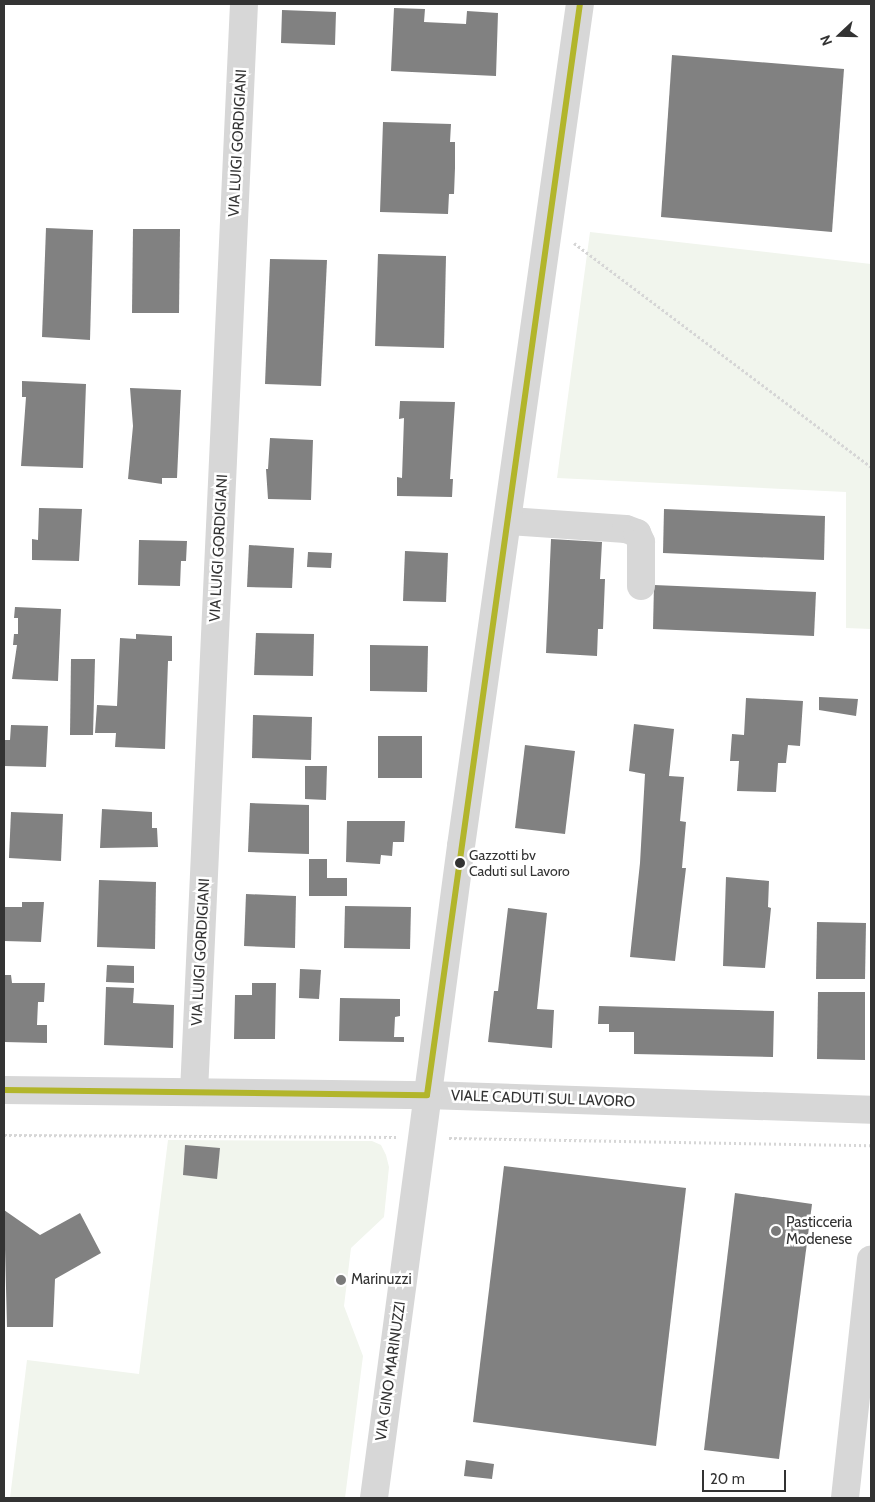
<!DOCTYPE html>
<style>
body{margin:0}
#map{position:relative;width:875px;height:1502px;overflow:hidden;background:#fff;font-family:Cabin,sans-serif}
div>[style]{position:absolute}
.green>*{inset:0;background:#f1f5ed}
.building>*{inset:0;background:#818181}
.path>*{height:3px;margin-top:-1.5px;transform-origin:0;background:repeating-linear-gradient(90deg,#d6d6d6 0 2.5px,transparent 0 5px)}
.minor>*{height:28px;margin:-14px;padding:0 14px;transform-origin:14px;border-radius:14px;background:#d7d7d7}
.bus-1>*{height:6px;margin:-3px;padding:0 3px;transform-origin:3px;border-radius:3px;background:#b2b52b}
.dots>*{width:14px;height:14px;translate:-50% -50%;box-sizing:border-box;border:2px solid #fff;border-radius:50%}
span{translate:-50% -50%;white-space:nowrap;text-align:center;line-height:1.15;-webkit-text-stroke:5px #fff;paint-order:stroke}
.bus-label{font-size:14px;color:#333}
.left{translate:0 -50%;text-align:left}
.street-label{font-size:15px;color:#333}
.poi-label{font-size:15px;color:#333}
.frame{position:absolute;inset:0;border:5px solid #333;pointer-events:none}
.north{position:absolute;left:815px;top:10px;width:50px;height:50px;-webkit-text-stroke:4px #fff;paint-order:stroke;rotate:249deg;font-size:14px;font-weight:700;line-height:20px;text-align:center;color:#333}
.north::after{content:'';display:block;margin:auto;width:18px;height:22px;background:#333;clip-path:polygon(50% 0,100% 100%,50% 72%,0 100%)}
.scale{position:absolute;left:702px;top:1470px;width:84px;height:22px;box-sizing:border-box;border:2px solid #333;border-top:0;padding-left:6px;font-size:15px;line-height:18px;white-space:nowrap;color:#333;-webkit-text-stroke:4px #fff;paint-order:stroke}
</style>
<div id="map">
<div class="green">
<i style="clip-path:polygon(590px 232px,871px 264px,871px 629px,846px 628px,846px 492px,557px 478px)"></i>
<i style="clip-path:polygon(168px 1140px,372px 1141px,381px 1145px,386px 1155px,389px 1167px,384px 1217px,351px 1248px,344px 1306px,363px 1356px,345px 1498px,10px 1498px,27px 1360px,139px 1374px)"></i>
</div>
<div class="building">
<i style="clip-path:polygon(394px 8px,425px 9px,424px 22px,466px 24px,467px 11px,498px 13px,496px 76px,391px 71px)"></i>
<i style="clip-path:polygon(282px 10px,336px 12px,335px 45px,281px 43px)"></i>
<i style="clip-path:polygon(672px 55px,844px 69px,832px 232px,661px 217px)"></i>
<i style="clip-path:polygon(383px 122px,451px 124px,450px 142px,455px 142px,455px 168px,454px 194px,449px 194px,448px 214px,380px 212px)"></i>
<i style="clip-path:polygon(46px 228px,93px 230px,90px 340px,42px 337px)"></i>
<i style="clip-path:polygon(133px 229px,180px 229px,179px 313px,132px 313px)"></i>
<i style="clip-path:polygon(378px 254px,446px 256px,444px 348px,375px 346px)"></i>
<i style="clip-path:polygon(270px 259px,327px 260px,321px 386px,265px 384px)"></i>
<i style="clip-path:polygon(22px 381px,86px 384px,83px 468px,21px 466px,26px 397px,22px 397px)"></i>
<i style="clip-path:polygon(130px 388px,181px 390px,177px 478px,162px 478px,162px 484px,128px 479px,133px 426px)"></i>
<i style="clip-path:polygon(400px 401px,455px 402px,450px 479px,453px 479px,452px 497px,397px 496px,397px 477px,402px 478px,404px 418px,399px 419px)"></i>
<i style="clip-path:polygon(270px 438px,313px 440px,311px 500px,268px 499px,266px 469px,268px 469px)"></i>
<i style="clip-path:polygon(39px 508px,82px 509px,79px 561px,32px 560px,32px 539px,38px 540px)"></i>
<i style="clip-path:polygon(664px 509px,825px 516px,824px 560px,663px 553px)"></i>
<i style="clip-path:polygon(551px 539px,602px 542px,600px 579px,605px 579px,603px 629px,598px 629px,597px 656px,546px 653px)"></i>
<i style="clip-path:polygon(139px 540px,187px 541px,186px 561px,181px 561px,180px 586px,138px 585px)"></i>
<i style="clip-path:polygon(249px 545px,294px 548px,292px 588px,247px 587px)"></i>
<i style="clip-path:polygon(405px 551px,448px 553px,446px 602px,403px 601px)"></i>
<i style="clip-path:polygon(308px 552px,332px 553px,331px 568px,307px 567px)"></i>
<i style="clip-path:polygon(654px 585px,816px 592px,814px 636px,653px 629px)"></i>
<i style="clip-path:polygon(15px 607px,61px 609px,58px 681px,12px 679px,17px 645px,13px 645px,14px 634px,18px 634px,18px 618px,14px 618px)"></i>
<i style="clip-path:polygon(256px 633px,314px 634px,313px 676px,254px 675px)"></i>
<i style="clip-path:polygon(136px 634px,172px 636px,172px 661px,168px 661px,165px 749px,115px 747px,116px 733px,95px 733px,97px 705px,117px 706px,120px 638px,136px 639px)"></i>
<i style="clip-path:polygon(370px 645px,428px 646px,427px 692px,370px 691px)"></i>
<i style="clip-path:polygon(71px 659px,95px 659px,93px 735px,70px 735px)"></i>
<i style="clip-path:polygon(819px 697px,858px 699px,856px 716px,819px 710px)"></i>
<i style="clip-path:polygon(746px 698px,803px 701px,800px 746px,788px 745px,786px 763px,778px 763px,776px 792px,737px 791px,739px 761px,730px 761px,732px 734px,744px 735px)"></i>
<i style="clip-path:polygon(253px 715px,312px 717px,311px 760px,252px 758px)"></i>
<i style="clip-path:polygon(634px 724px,674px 729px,669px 776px,684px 777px,680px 821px,686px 822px,682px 868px,686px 868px,675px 961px,630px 957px,640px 863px,645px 774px,629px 771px)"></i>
<i style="clip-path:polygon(11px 725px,48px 726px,46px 767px,4px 766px,5px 740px,10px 740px)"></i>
<i style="clip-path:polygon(378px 736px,422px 736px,422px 778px,378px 778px)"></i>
<i style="clip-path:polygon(525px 745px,575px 751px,565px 834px,515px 828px)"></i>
<i style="clip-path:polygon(305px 766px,327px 766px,326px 800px,305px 799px)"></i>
<i style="clip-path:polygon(250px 803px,309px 805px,309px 854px,248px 852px)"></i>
<i style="clip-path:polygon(102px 809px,152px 812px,152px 828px,157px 828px,158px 847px,100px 848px)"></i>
<i style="clip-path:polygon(11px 812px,63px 814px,61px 861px,9px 858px)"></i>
<i style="clip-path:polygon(347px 821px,405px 821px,404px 842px,393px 842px,392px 856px,381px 855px,380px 864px,346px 862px)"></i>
<i style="clip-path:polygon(309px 859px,327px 859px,327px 878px,347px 878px,347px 896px,309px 896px)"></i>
<i style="clip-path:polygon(726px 877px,769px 881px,768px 907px,771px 908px,765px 968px,723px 966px)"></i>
<i style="clip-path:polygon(99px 880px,156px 882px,155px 949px,97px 947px)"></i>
<i style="clip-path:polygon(246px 894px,296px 896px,295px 948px,244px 946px)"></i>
<i style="clip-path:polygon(22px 902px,44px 902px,41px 942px,4px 941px,4px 907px,22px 907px)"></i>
<i style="clip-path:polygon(345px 906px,411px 907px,410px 949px,344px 948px)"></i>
<i style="clip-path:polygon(508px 908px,547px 913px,537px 1009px,554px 1010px,552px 1048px,488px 1042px,494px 991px,498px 991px)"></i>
<i style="clip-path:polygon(817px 922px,866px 923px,865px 979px,816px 979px)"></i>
<i style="clip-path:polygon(107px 965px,134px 966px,134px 983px,106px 982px)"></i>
<i style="clip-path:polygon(300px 969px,321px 970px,319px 999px,299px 998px)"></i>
<i style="clip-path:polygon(4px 975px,11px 975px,12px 983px,45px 983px,44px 1002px,38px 1002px,37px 1025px,47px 1025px,47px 1043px,4px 1042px)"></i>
<i style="clip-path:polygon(252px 983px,276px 983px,275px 1039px,234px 1039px,235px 995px,252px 995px)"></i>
<i style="clip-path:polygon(106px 987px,134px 988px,133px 1003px,174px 1005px,173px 1048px,104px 1045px)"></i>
<i style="clip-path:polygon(818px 992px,865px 992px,865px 1060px,817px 1059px)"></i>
<i style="clip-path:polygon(340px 998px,400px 999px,400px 1016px,395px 1017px,394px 1037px,404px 1037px,404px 1042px,339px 1041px)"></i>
<i style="clip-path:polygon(599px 1006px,774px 1011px,773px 1057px,634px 1054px,634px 1032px,609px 1032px,609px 1024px,598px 1024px)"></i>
<i style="clip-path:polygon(185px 1145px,220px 1148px,217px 1179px,183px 1175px)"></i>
<i style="clip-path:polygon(504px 1166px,686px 1188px,656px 1446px,473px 1422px)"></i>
<i style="clip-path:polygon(735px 1193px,812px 1204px,779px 1459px,704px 1450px)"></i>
<i style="clip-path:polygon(4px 1210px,40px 1235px,80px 1213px,101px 1253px,55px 1279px,53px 1327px,7px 1327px)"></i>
<i style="clip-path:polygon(466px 1460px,494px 1464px,492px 1479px,464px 1476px)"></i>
</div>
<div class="path">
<i style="left:574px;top:243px;width:372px;rotate:37deg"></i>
<i style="left:4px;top:1135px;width:392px;rotate:0.3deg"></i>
<i style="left:449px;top:1138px;width:422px;rotate:1deg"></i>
</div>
<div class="minor">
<i style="left:509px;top:521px;width:117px;rotate:3.9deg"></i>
<i style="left:626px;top:529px;width:12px;rotate:20deg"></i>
<i style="left:637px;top:533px;width:10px;rotate:66deg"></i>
<i style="left:641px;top:542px;width:44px;rotate:90deg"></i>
<i style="left:4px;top:1090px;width:423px;rotate:0.7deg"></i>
<i style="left:427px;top:1095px;width:444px;rotate:1.9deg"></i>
<i style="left:194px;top:1092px;width:1089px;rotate:-87.37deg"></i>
<i style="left:374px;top:1498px;width:658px;rotate:-82.4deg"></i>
<i style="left:461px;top:846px;width:850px;rotate:-81.96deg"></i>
<i style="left:845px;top:1498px;width:240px;rotate:-83.8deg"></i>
</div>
<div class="bus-1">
<i style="left:4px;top:1090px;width:423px;rotate:0.7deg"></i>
<i style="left:427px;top:1095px;width:1102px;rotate:-82.02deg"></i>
</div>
<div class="dots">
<i style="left:460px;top:863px;background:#333"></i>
<i style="left:776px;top:1231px;background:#7a7a7a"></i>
<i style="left:341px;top:1280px;background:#7a7a7a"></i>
</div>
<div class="bus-label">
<span class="left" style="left:469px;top:863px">Gazzotti bv<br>Caduti sul Lavoro</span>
</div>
<div class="street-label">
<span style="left:238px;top:143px;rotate:-87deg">VIA LUIGI GORDIGIANI</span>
<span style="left:219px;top:548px;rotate:-87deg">VIA LUIGI GORDIGIANI</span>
<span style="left:201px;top:952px;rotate:-87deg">VIA LUIGI GORDIGIANI</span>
<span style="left:543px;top:1099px;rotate:2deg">VIALE CADUTI SUL LAVORO</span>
<span style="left:391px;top:1371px;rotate:-82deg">VIA GINO MARINUZZI</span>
</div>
<div class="poi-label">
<span class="left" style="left:786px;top:1231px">Pasticceria<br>Modenese</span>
<span class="left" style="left:351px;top:1280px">Marinuzzi</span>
</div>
<div class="frame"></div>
<div class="north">N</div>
<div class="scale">20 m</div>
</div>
